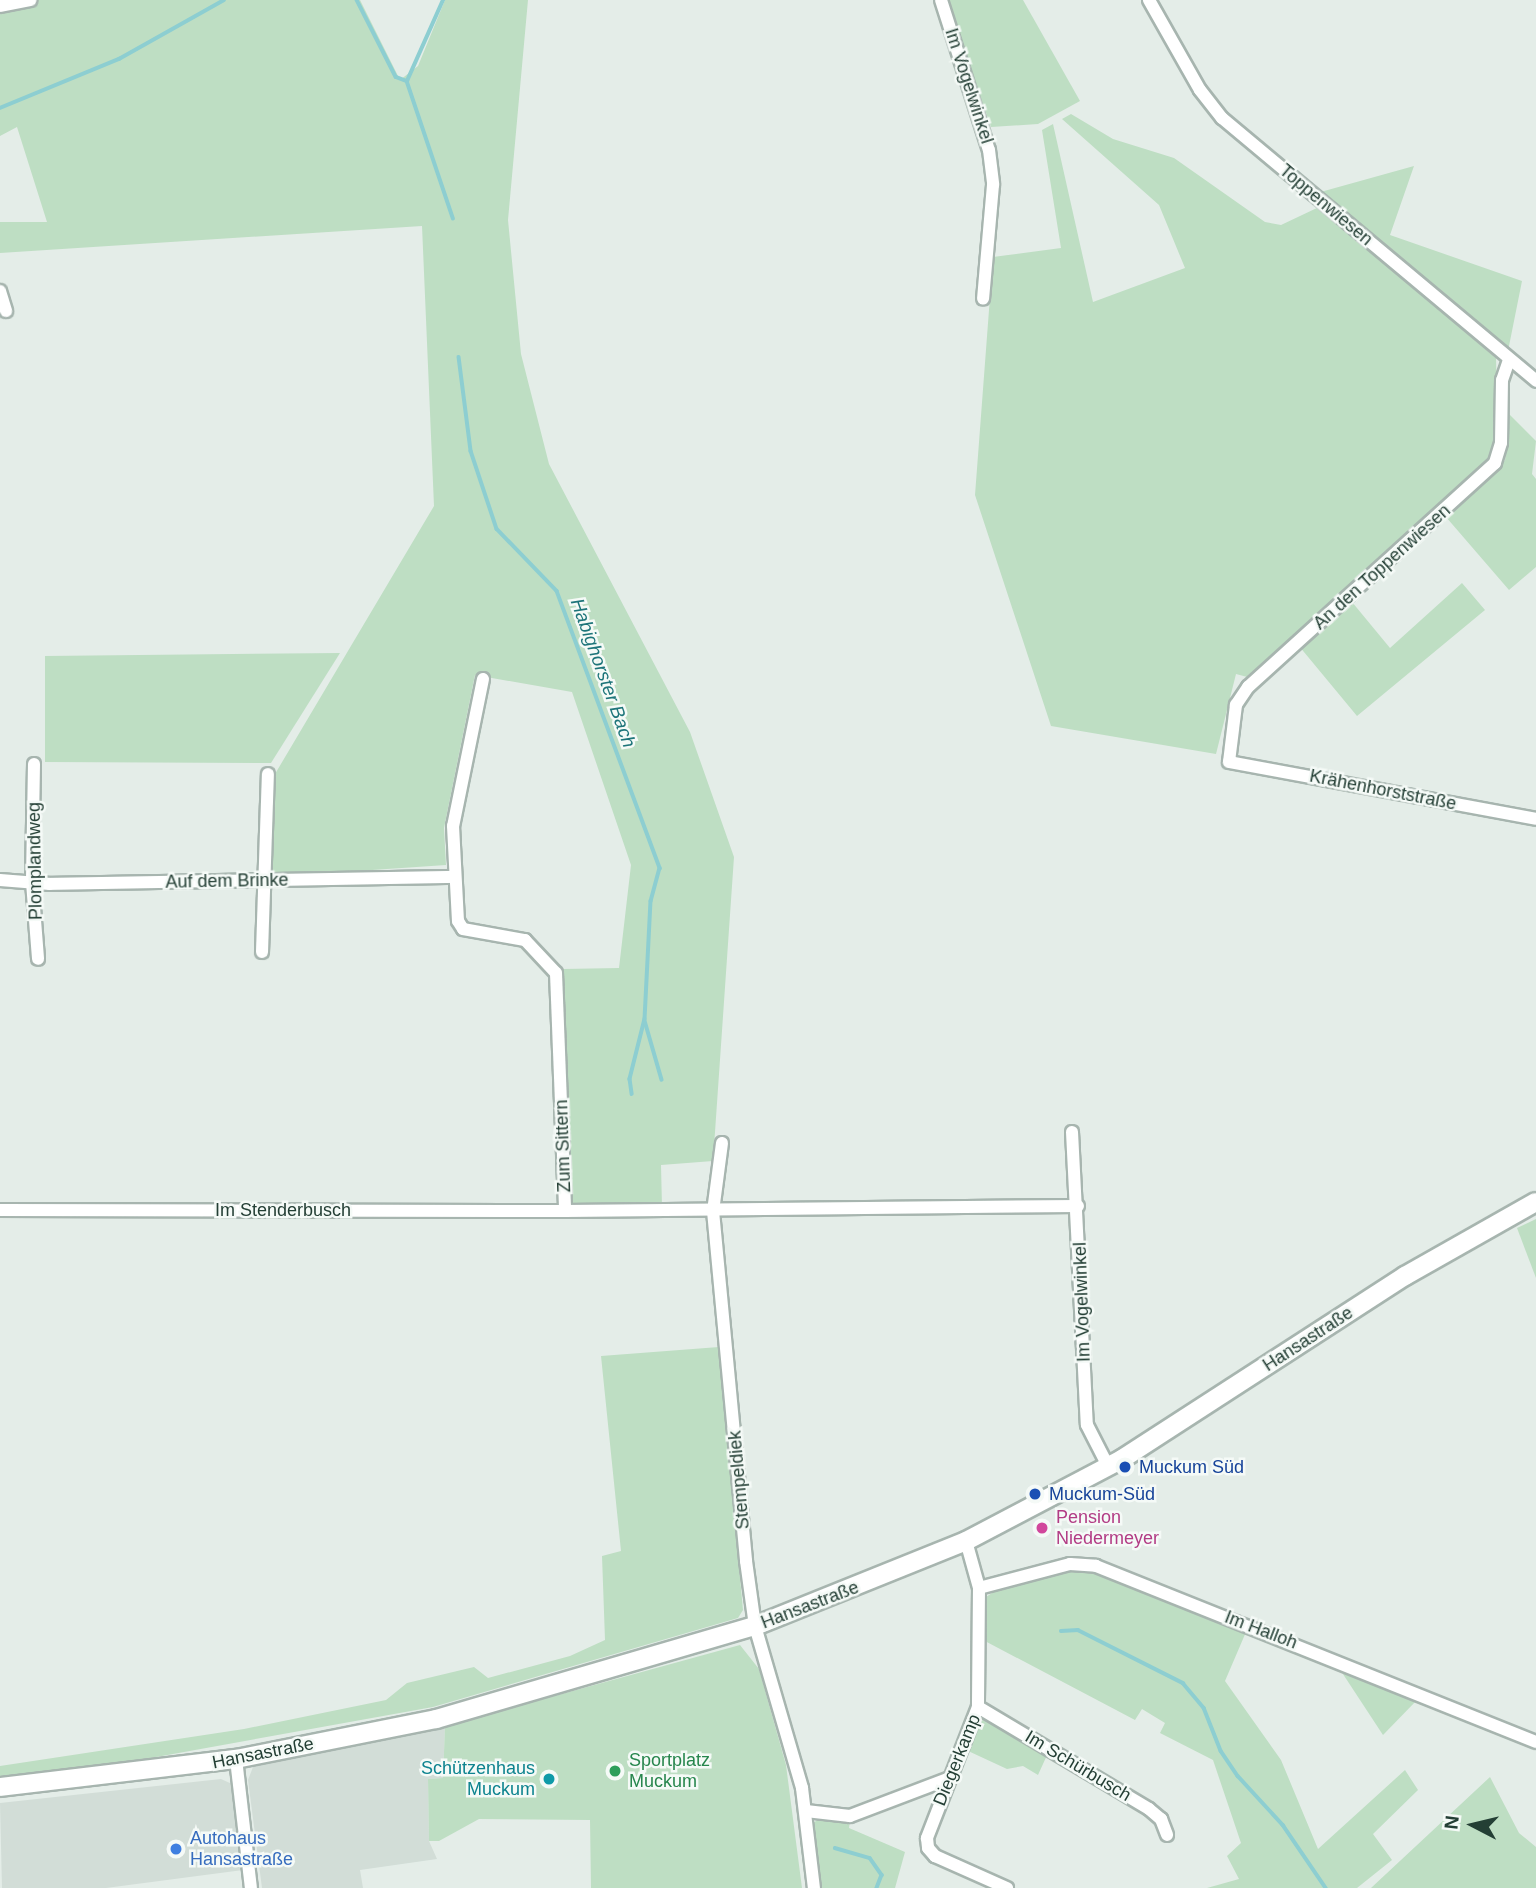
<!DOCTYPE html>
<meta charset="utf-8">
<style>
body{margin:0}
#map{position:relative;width:1536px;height:1888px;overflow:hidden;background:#e4ede8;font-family:Helvetica,sans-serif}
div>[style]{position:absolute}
.built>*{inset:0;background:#d2ddd7}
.green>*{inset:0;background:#bedec3}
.stream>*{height:3.5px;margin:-1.75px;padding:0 1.75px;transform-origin:1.75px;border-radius:1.75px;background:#8dced1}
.roads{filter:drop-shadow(2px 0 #a7b5af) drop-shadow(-2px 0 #a7b5af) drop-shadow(0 2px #a7b5af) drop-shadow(0 -2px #a7b5af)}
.minor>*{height:12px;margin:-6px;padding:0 6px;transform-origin:6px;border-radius:6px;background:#fff}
.secondary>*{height:18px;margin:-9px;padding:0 9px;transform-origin:9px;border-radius:9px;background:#fff}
.dots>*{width:19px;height:19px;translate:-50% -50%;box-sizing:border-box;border:4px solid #f5faf7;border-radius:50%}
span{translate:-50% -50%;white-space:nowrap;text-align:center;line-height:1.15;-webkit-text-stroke:5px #f5faf7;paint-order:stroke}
.street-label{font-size:18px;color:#243f35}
.transit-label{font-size:18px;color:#164399}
.left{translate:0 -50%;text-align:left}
.hotel-label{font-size:18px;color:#b23c85}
.leisure-label{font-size:18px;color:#27864d}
.culture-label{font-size:18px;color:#0d838f}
.right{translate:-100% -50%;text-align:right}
.shop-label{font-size:18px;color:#366cbe}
.water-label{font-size:19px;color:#1e757a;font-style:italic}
.north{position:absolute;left:1438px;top:1790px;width:70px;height:70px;-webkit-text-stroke:5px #f5faf7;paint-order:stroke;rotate:277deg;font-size:19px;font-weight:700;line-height:28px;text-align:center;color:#243f35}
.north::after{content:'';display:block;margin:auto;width:24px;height:32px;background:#243f35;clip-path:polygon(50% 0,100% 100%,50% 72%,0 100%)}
</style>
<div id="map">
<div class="built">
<i style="clip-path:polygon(445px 1726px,443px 1778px,428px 1779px,429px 1841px,437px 1859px,360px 1870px,363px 1888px,262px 1888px,248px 1780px,253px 1767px)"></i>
<i style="clip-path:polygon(221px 1779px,232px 1784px,243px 1870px,106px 1888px,2px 1888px,0 1803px)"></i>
</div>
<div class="green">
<i style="clip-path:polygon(0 0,360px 0,400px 80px,418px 66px,445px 0,528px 0,508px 220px,521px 354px,549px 464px,690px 732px,734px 857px,713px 1161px,661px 1165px,662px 1207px,573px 1207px,568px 1187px,563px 969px,619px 968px,631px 865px,572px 692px,475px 675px,444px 828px,446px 865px,269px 877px,275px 774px,434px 506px,422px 226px,0 253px,0 222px,47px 222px,17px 127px,0 136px)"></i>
<i style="clip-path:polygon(947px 0,1023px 0,1080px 101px,1038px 124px,991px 127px)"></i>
<i style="clip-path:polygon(1071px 114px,1113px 139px,1174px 158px,1265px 222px,1281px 225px,1319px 207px,1496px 358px,1498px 443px,1493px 458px,1251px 678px,1236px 674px,1216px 754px,1051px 726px,975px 495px,993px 257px,1061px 248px,1042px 130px,1053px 124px,1093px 302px,1185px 268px,1159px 205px,1062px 119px)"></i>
<i style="clip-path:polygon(1414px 166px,1390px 235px,1522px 281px,1508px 351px,1317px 193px)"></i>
<i style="clip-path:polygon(1509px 414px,1536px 441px,1532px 474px,1536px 479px,1536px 567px,1509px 590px,1446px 517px,1505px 460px)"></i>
<i style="clip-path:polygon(1462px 583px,1485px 610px,1357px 716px,1299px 646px,1352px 602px,1390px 648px)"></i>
<i style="clip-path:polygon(340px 653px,271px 763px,45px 762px,45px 656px)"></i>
<i style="clip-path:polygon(1536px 1219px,1536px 1278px,1517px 1228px)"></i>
<i style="clip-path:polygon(719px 1347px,743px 1610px,738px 1618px,433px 1707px,90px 1769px,0 1776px,0 1766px,244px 1729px,386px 1700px,407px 1683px,474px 1667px,488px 1678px,570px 1656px,605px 1640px,602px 1556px,621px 1551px,601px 1356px)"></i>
<i style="clip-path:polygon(1070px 1570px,1097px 1574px,1246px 1632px,1225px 1681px,1281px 1760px,1318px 1849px,1405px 1770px,1418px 1790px,1373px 1834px,1392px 1860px,1357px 1888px,1207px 1888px,1239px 1879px,1227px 1856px,1241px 1843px,1213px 1760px,1160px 1733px,1165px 1723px,1142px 1709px,1135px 1720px,983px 1640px,983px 1599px,998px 1589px)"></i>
<i style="clip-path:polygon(740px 1645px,759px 1669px,786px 1765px,802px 1888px,591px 1888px,590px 1820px,479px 1819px,439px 1841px,429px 1841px,428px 1779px,443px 1778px,445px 1726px)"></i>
<i style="clip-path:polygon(1339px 1668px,1418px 1699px,1383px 1735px)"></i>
<i style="clip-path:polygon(987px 1719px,1048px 1753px,1038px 1775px,1023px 1766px,1007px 1769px,966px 1750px,977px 1722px)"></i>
<i style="clip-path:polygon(1490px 1777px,1519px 1833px,1536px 1847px,1536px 1888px,1371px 1888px)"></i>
<i style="clip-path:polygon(819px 1819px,850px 1820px,849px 1828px,905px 1852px,895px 1888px,820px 1888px,813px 1823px)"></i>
</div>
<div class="stream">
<i style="left:357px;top:0;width:86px;rotate:63.1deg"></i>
<i style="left:396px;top:77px;width:12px;rotate:20deg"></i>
<i style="left:407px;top:81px;width:89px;rotate:-66deg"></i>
<i style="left:407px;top:81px;width:145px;rotate:71.4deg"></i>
<i style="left:0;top:108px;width:129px;rotate:-22.4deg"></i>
<i style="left:119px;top:59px;width:120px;rotate:-29.3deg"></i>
<i style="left:459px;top:357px;width:95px;rotate:82.7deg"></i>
<i style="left:471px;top:451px;width:82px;rotate:71.6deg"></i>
<i style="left:497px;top:529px;width:86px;rotate:45.9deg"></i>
<i style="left:557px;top:591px;width:296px;rotate:69.6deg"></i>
<i style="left:660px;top:868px;width:34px;rotate:105deg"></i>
<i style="left:651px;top:901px;width:118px;rotate:92.9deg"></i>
<i style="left:645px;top:1019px;width:62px;rotate:104deg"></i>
<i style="left:630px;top:1079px;width:15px;rotate:82deg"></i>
<i style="left:645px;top:1021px;width:61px;rotate:73.9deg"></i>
<i style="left:1061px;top:1631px;width:17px;rotate:-3deg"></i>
<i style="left:1078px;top:1630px;width:118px;rotate:26.8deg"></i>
<i style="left:1183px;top:1683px;width:33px;rotate:50deg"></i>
<i style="left:1204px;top:1708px;width:46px;rotate:68.4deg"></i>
<i style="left:1221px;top:1751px;width:30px;rotate:56deg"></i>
<i style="left:1238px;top:1776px;width:67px;rotate:47.4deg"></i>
<i style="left:1283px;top:1825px;width:76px;rotate:55.7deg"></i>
<i style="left:835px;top:1848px;width:36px;rotate:16deg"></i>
<i style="left:870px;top:1858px;width:21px;rotate:55deg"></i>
<i style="left:882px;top:1875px;width:14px;rotate:111deg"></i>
</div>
<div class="roads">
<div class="minor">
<i style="left:941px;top:0;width:157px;rotate:72.3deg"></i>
<i style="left:989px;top:150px;width:35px;rotate:83deg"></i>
<i style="left:993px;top:185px;width:114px;rotate:95deg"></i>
<i style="left:1149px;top:0;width:103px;rotate:60.5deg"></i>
<i style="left:1200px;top:90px;width:36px;rotate:52deg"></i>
<i style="left:1222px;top:118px;width:410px;rotate:39.9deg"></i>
<i style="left:0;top:6px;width:31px;rotate:-11deg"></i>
<i style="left:0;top:291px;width:21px;rotate:73deg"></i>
<i style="left:1509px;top:360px;width:21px;rotate:109deg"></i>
<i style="left:1502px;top:380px;width:63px;rotate:90.9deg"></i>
<i style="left:1501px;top:443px;width:21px;rotate:107deg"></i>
<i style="left:1495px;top:463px;width:333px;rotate:137.8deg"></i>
<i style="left:1248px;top:687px;width:22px;rotate:124deg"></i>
<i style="left:1236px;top:705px;width:57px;rotate:97deg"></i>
<i style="left:1229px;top:762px;width:312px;rotate:10.5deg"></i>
<i style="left:483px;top:679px;width:150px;rotate:101.5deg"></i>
<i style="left:453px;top:826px;width:95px;rotate:87deg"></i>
<i style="left:458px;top:921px;width:9px;rotate:58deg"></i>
<i style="left:463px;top:929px;width:63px;rotate:10.1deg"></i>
<i style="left:525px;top:940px;width:45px;rotate:46.8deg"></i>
<i style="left:556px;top:973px;width:238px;rotate:87.8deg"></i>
<i style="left:565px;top:1211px;width:513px;rotate:-0.56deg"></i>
<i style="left:34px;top:764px;width:118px;rotate:91deg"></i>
<i style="left:32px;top:882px;width:77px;rotate:85.5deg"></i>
<i style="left:0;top:880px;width:50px;rotate:4.6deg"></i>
<i style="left:50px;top:884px;width:405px;rotate:-1deg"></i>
<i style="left:262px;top:952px;width:178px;rotate:-88.1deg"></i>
<i style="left:1072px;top:1132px;width:293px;rotate:87.1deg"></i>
<i style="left:1087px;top:1425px;width:46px;rotate:62.9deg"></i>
<i style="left:722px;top:1143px;width:69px;rotate:97.5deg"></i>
<i style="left:713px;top:1211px;width:352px;rotate:84.6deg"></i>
<i style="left:746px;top:1561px;width:66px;rotate:82.1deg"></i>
<i style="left:755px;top:1626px;width:169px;rotate:73.8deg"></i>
<i style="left:802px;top:1788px;width:101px;rotate:83.2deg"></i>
<i style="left:0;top:1210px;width:565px;rotate:0.1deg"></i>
<i style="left:966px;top:1541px;width:49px;rotate:74.5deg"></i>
<i style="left:979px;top:1588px;width:119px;rotate:90.5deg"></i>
<i style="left:978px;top:1707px;width:141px;rotate:111.3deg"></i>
<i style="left:927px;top:1838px;width:10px;rotate:84deg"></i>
<i style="left:928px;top:1848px;width:11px;rotate:49deg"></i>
<i style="left:935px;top:1856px;width:79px;rotate:24deg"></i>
<i style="left:979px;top:1588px;width:94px;rotate:-14.8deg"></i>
<i style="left:1070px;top:1564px;width:26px;rotate:4deg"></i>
<i style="left:1096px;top:1566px;width:474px;rotate:21.8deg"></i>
<i style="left:978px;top:1707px;width:199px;rotate:30.8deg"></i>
<i style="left:1149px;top:1809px;width:16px;rotate:40deg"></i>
<i style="left:1161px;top:1819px;width:17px;rotate:69deg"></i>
<i style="left:236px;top:1759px;width:130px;rotate:83.4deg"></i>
<i style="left:806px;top:1811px;width:44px;rotate:6.5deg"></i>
<i style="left:850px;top:1816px;width:107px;rotate:-20.8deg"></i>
</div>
<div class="secondary">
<i style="left:0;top:1787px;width:238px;rotate:-6.8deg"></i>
<i style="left:236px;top:1759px;width:204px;rotate:-11.3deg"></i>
<i style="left:436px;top:1719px;width:332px;rotate:-16.3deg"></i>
<i style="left:755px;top:1626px;width:227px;rotate:-21.9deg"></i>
<i style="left:966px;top:1541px;width:176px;rotate:-27.7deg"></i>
<i style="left:1122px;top:1459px;width:337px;rotate:-32.9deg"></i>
<i style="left:1405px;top:1276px;width:150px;rotate:-29.5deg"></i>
</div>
</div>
<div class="dots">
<i style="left:1125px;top:1467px;background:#1a4fb4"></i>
<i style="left:1035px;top:1494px;background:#1a4fb4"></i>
<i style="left:1042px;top:1528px;background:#d1479c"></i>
<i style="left:615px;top:1771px;background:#2e9e5b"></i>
<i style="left:549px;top:1779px;background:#0f9aa8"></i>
<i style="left:176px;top:1849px;background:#3f7fe0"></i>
</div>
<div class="street-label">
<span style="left:969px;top:86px;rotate:72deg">Im Vogelwinkel</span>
<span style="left:1326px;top:205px;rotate:40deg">Toppenwiesen</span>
<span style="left:1382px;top:567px;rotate:-42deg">An den Toppenwiesen</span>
<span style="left:1383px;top:790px;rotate:11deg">Krähenhorststraße</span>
<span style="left:35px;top:861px;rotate:-91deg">Plomplandweg</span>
<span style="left:227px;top:881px;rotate:-1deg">Auf dem Brinke</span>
<span style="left:563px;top:1146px;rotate:-92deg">Zum Sittern</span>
<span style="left:283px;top:1210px">Im Stenderbusch</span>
<span style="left:1082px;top:1302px;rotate:-92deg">Im Vogelwinkel</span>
<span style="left:1308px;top:1339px;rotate:-33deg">Hansastraße</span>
<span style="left:739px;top:1480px;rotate:-95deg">Stempeldiek</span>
<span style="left:810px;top:1605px;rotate:-21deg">Hansastraße</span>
<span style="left:1261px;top:1630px;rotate:21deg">Im Halloh</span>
<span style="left:263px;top:1753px;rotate:-11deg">Hansastraße</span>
<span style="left:957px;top:1760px;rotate:-68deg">Diegerkamp</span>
<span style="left:1078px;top:1766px;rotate:31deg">Im Schürbusch</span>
</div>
<div class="transit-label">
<span class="left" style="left:1139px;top:1467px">Muckum Süd</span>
<span class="left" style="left:1049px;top:1494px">Muckum-Süd</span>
</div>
<div class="hotel-label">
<span class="left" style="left:1056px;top:1528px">Pension<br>Niedermeyer</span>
</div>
<div class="leisure-label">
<span class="left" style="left:629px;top:1771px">Sportplatz<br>Muckum</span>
</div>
<div class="culture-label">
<span class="right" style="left:535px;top:1779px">Schützenhaus<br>Muckum</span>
</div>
<div class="shop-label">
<span class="left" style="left:190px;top:1849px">Autohaus<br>Hansastraße</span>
</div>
<div class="water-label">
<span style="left:603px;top:673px;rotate:70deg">Habighorster Bach</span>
</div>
<div class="north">N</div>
</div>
